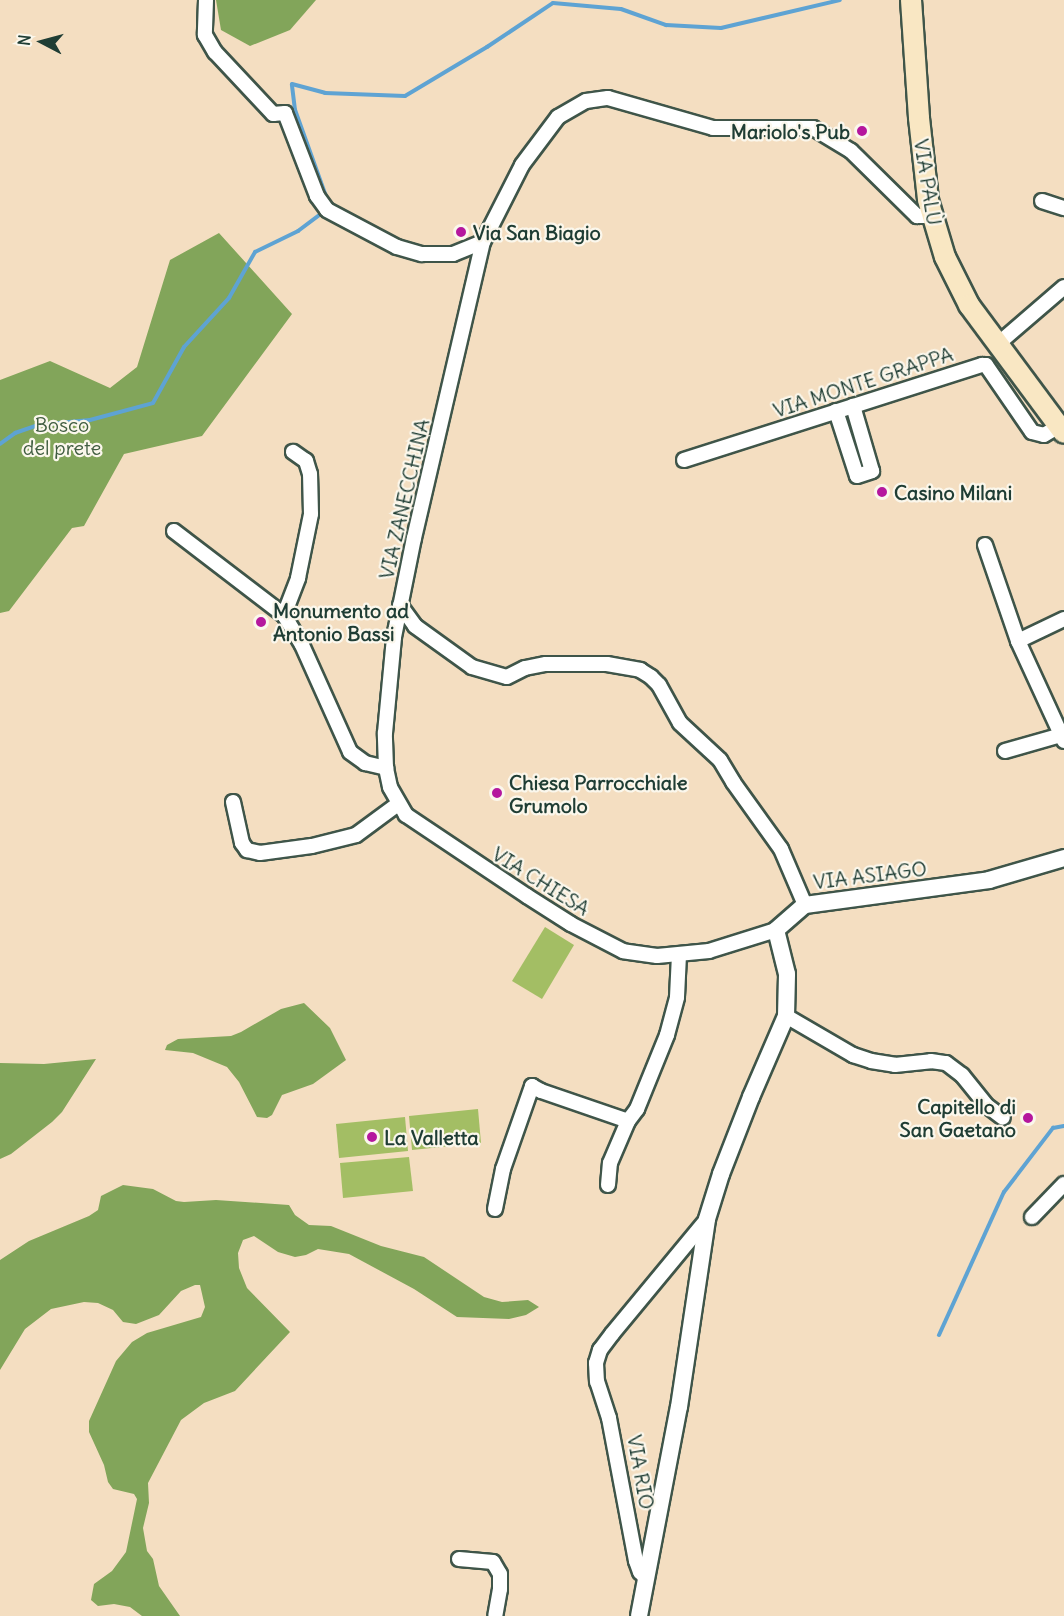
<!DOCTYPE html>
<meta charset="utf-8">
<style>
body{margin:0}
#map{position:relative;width:1064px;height:1616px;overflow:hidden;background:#f4dec1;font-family:Delius,sans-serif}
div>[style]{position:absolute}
.green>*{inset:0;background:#a3be64}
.forest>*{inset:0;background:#82a55a}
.stream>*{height:4px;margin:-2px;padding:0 2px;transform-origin:2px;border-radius:2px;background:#5ea3d3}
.roads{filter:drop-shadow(2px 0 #3f5549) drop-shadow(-2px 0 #3f5549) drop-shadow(0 2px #3f5549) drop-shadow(0 -2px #3f5549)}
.minor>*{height:14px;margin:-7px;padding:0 7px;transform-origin:7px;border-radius:7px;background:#fff}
.tertiary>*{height:16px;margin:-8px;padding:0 8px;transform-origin:8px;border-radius:8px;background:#fff}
.secondary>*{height:20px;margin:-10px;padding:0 10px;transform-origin:10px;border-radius:10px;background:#f9e7c3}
.dots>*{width:16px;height:16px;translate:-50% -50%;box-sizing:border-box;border:3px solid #fbf7ec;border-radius:50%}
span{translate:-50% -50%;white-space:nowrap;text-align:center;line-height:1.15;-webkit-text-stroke:4.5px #fbf7ec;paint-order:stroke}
.poi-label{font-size:20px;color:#1f3d34;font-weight:700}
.right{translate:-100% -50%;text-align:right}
.left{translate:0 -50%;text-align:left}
.street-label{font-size:20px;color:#1f3d34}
.park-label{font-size:20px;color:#405d40}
.north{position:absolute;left:12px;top:12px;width:60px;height:60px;-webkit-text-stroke:4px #fbf7ec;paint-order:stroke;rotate:276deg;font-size:16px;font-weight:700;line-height:24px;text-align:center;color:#1f3d34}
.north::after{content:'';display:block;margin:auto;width:21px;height:27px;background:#1f3d34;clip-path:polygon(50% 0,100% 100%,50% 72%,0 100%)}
</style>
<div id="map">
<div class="green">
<i style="clip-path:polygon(545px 927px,574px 945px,542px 999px,512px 981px)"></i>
<i style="clip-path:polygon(478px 1109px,481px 1143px,412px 1150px,409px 1116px)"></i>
<i style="clip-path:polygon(405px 1117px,408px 1151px,339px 1158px,336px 1124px)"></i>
<i style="clip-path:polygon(409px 1157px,413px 1191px,343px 1198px,340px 1163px)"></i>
</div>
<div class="forest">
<i style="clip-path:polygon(216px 0,316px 0,290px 30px,250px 46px,221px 30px)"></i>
<i style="clip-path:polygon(219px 233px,292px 314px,202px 436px,124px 454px,84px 526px,72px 528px,9px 611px,0 613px,0 380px,50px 361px,110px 388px,137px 367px,170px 260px)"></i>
<i style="clip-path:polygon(304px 1003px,330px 1028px,346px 1060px,313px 1084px,282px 1095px,272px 1115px,267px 1118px,257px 1117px,239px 1082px,227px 1067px,193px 1053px,165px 1050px,167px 1045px,178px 1039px,231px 1036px,241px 1032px,281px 1009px)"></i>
<i style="clip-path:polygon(96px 1059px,62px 1112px,52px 1122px,11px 1154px,0 1159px,0 1063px,44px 1064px)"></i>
<i style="clip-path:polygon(123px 1185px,153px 1189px,176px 1201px,184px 1202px,216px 1200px,289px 1205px,295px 1215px,309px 1225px,331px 1226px,381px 1246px,424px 1257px,484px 1297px,502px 1302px,528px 1300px,539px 1307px,526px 1315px,509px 1319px,457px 1317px,414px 1289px,349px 1254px,318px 1249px,306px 1255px,295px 1257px,278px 1252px,254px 1236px,243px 1240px,238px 1253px,239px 1268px,247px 1288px,290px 1332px,235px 1391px,204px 1403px,181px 1420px,148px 1483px,149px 1503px,143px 1528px,147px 1551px,153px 1559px,159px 1586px,180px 1616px,142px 1616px,130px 1607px,114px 1604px,98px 1606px,91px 1600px,94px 1584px,112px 1571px,126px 1552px,137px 1499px,134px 1494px,113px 1489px,108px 1482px,104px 1465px,89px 1432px,89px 1421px,116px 1361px,132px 1342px,147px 1333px,201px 1317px,205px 1307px,200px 1285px,195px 1285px,181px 1291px,159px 1315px,136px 1324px,123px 1322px,113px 1310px,98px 1303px,84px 1302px,51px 1309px,25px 1329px,0 1370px,0 1260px,29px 1241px,89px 1216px,98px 1210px,101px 1196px)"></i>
</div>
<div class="stream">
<i style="left:328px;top:202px;width:98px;rotate:-109.7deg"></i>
<i style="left:295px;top:110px;width:26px;rotate:-97deg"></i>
<i style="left:292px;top:84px;width:34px;rotate:15deg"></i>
<i style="left:325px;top:93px;width:80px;rotate:2.1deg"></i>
<i style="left:405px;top:96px;width:96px;rotate:-30.9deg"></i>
<i style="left:487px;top:47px;width:79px;rotate:-33.7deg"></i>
<i style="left:553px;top:3px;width:68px;rotate:5deg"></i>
<i style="left:621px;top:9px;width:48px;rotate:19.6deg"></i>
<i style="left:666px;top:25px;width:55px;rotate:3.1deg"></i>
<i style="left:721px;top:28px;width:122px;rotate:-13.2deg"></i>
<i style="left:0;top:444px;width:19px;rotate:-36deg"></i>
<i style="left:15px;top:433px;width:24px;rotate:-19deg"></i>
<i style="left:38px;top:425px;width:52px;rotate:-5.5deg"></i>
<i style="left:90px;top:420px;width:65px;rotate:-15.1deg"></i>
<i style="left:153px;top:403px;width:64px;rotate:-61deg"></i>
<i style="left:184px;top:347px;width:67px;rotate:-47.4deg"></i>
<i style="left:229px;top:298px;width:53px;rotate:-60.5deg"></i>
<i style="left:255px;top:252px;width:48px;rotate:-26deg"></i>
<i style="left:298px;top:231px;width:34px;rotate:-37deg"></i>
<i style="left:939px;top:1335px;width:157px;rotate:-65.6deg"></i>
<i style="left:1004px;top:1192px;width:81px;rotate:-52.6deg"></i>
<i style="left:1053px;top:1128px;width:11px;rotate:-10deg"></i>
</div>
<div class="roads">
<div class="minor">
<i style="left:206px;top:0;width:35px;rotate:92deg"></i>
<i style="left:205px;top:35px;width:20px;rotate:60deg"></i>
<i style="left:215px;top:52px;width:85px;rotate:46.9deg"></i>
<i style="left:273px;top:114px;width:12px;rotate:-5deg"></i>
<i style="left:285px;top:113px;width:89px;rotate:68.9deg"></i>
<i style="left:317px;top:196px;width:17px;rotate:54deg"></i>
<i style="left:327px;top:210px;width:79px;rotate:27.9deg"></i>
<i style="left:397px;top:247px;width:26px;rotate:16deg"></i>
<i style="left:422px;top:254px;width:31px"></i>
<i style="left:453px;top:254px;width:32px;rotate:-22deg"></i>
<i style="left:1042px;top:201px;width:23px;rotate:18deg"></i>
<i style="left:999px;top:343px;width:86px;rotate:-40.7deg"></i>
<i style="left:836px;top:411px;width:68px;rotate:72.1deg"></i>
<i style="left:857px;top:476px;width:16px;rotate:-18deg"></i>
<i style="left:872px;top:471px;width:68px;rotate:-106.3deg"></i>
<i style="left:684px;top:460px;width:313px;rotate:-17.7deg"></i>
<i style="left:982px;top:365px;width:4px"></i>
<i style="left:986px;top:365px;width:81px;rotate:55.5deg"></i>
<i style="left:1032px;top:432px;width:12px;rotate:14deg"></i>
<i style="left:1044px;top:435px;width:17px;rotate:-31deg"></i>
<i style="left:174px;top:531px;width:138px;rotate:37.4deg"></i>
<i style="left:284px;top:615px;width:35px;rotate:59deg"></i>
<i style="left:302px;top:645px;width:117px;rotate:65.8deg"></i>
<i style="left:350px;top:752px;width:19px;rotate:36deg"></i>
<i style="left:365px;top:763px;width:22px;rotate:13deg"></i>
<i style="left:985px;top:545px;width:102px;rotate:71deg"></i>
<i style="left:400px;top:605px;width:26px;rotate:54deg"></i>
<i style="left:415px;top:626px;width:70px;rotate:35.7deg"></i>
<i style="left:472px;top:667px;width:36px;rotate:16deg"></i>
<i style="left:507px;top:677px;width:20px;rotate:-27deg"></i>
<i style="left:525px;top:668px;width:21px;rotate:-11deg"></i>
<i style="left:546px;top:664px;width:61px"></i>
<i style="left:607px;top:664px;width:34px;rotate:10deg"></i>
<i style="left:640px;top:670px;width:13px;rotate:32deg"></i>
<i style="left:651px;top:677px;width:11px;rotate:45deg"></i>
<i style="left:659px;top:685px;width:43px;rotate:61.1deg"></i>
<i style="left:680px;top:723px;width:54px;rotate:42.8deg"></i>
<i style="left:720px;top:760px;width:26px;rotate:59deg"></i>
<i style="left:733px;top:782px;width:82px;rotate:54.4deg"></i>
<i style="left:781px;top:849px;width:61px;rotate:66.8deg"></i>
<i style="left:284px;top:615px;width:40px;rotate:-69deg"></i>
<i style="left:298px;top:578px;width:65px;rotate:-78.5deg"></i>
<i style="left:311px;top:514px;width:40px;rotate:-91.4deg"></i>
<i style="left:310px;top:474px;width:14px;rotate:-107deg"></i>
<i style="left:306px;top:461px;width:16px;rotate:-145deg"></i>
<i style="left:1064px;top:619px;width:51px;rotate:154.4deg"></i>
<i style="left:1018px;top:641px;width:110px;rotate:65.3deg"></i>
<i style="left:1005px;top:751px;width:58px;rotate:-15.9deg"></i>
<i style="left:233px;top:802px;width:42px;rotate:77.6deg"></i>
<i style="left:242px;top:843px;width:9px;rotate:54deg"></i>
<i style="left:247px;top:850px;width:13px;rotate:13deg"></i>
<i style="left:260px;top:853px;width:52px;rotate:-7.7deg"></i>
<i style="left:312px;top:846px;width:45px;rotate:-14deg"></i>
<i style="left:356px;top:835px;width:52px;rotate:-36.4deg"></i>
<i style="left:776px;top:930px;width:70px;rotate:162.6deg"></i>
<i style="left:709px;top:951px;width:52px;rotate:174.5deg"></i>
<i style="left:657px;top:956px;width:34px;rotate:-172deg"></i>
<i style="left:623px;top:951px;width:59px;rotate:-152.6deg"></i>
<i style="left:571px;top:924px;width:52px;rotate:-147.5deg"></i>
<i style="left:527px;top:896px;width:146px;rotate:-146.2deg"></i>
<i style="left:406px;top:815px;width:32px;rotate:-120deg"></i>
<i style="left:390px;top:787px;width:19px;rotate:-102deg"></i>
<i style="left:386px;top:768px;width:35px;rotate:-92deg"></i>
<i style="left:385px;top:733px;width:96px;rotate:-84.6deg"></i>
<i style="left:394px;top:637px;width:101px;rotate:-78.6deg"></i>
<i style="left:414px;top:538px;width:304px;rotate:-76.9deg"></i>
<i style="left:483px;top:242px;width:86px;rotate:-63.1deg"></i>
<i style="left:522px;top:165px;width:60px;rotate:-53.1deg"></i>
<i style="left:558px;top:117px;width:32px;rotate:-30deg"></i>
<i style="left:586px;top:101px;width:22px;rotate:-8deg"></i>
<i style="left:608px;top:98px;width:109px;rotate:15.9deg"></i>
<i style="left:713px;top:128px;width:100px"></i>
<i style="left:813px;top:128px;width:44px;rotate:31.2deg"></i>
<i style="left:851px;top:151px;width:93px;rotate:44.6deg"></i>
<i style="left:917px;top:216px;width:14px"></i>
<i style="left:786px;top:1016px;width:78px;rotate:30.2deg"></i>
<i style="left:853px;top:1055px;width:19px;rotate:18deg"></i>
<i style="left:871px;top:1061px;width:24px;rotate:9deg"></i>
<i style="left:895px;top:1065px;width:36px;rotate:-6deg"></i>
<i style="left:931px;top:1061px;width:15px;rotate:8deg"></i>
<i style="left:946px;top:1063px;width:20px;rotate:37deg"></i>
<i style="left:962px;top:1075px;width:38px;rotate:51deg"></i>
<i style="left:986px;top:1105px;width:21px;rotate:37deg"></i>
<i style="left:608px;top:1185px;width:22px;rotate:-85deg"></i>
<i style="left:610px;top:1163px;width:46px;rotate:-66.8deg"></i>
<i style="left:628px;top:1121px;width:15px;rotate:-53deg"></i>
<i style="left:637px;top:1109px;width:80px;rotate:-67.9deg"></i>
<i style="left:667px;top:1035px;width:39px;rotate:-75deg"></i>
<i style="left:677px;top:997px;width:42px;rotate:-87.3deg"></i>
<i style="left:495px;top:1209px;width:41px;rotate:-78.7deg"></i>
<i style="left:503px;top:1169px;width:88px;rotate:-70.7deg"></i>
<i style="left:532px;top:1086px;width:10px;rotate:29deg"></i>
<i style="left:541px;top:1091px;width:92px;rotate:19deg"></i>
<i style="left:1032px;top:1217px;width:46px;rotate:-45.9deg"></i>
<i style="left:459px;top:1559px;width:34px;rotate:5deg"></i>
<i style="left:493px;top:1562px;width:14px;rotate:60deg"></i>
<i style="left:500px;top:1574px;width:15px;rotate:90deg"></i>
<i style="left:500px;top:1589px;width:27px;rotate:100deg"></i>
<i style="left:646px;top:1578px;width:8px;rotate:-135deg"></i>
<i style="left:640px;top:1572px;width:12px;rotate:-110deg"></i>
<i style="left:636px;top:1561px;width:146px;rotate:-100.7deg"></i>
<i style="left:609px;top:1418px;width:38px;rotate:-108deg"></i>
<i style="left:597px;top:1382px;width:19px;rotate:-93deg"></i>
<i style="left:596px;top:1363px;width:14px;rotate:-73deg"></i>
<i style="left:600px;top:1350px;width:20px;rotate:-53deg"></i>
<i style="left:612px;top:1334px;width:149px;rotate:-50.4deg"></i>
</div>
<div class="tertiary">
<i style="left:639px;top:1616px;width:213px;rotate:-79.2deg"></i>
<i style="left:679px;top:1407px;width:190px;rotate:-81.5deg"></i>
<i style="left:707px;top:1219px;width:47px;rotate:-72.7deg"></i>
<i style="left:721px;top:1174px;width:83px;rotate:-68.7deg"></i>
<i style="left:751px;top:1097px;width:88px;rotate:-66.6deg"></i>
<i style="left:786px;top:1016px;width:42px;rotate:-88.6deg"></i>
<i style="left:787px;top:974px;width:45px;rotate:-104deg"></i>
<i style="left:776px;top:930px;width:38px;rotate:-41deg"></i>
<i style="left:805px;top:905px;width:186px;rotate:-7.7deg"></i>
<i style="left:989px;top:880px;width:78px;rotate:-16.3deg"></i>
</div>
<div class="secondary">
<i style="left:911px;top:0;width:118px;rotate:86.1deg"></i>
<i style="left:919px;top:118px;width:82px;rotate:83.7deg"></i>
<i style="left:928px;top:200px;width:59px;rotate:73.4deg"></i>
<i style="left:945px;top:257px;width:54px;rotate:63.4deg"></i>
<i style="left:969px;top:305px;width:159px;rotate:53.4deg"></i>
</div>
</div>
<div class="dots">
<i style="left:862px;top:131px;background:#b5179e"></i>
<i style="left:461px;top:232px;background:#b5179e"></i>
<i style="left:882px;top:492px;background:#b5179e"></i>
<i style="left:261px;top:622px;background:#b5179e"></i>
<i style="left:497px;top:793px;background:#b5179e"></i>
<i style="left:1028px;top:1118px;background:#b5179e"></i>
<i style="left:372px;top:1137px;background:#b5179e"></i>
</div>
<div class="poi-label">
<span class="right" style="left:850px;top:131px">Mariolo's Pub</span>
<span class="left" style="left:473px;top:232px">Via San Biagio</span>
<span class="left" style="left:894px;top:492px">Casino Milani</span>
<span class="left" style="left:273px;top:622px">Monumento ad<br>Antonio Bassi</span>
<span class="left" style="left:509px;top:794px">Chiesa Parrocchiale<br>Grumolo</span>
<span class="right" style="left:1016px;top:1118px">Capitello di<br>San Gaetano</span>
<span class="left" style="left:384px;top:1137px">La Valletta</span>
</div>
<div class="street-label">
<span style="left:928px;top:182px;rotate:81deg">VIA PALÙ</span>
<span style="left:863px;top:382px;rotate:-18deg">VIA MONTE GRAPPA</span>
<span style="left:404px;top:499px;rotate:-77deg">VIA ZANECCHINA</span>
<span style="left:870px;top:875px;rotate:-7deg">VIA ASIAGO</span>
<span style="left:541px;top:881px;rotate:32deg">VIA CHIESA</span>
<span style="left:641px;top:1472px;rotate:80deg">VIA RIO</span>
</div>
<div class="park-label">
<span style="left:62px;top:436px">Bosco<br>del prete</span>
</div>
<div class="north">N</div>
</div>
